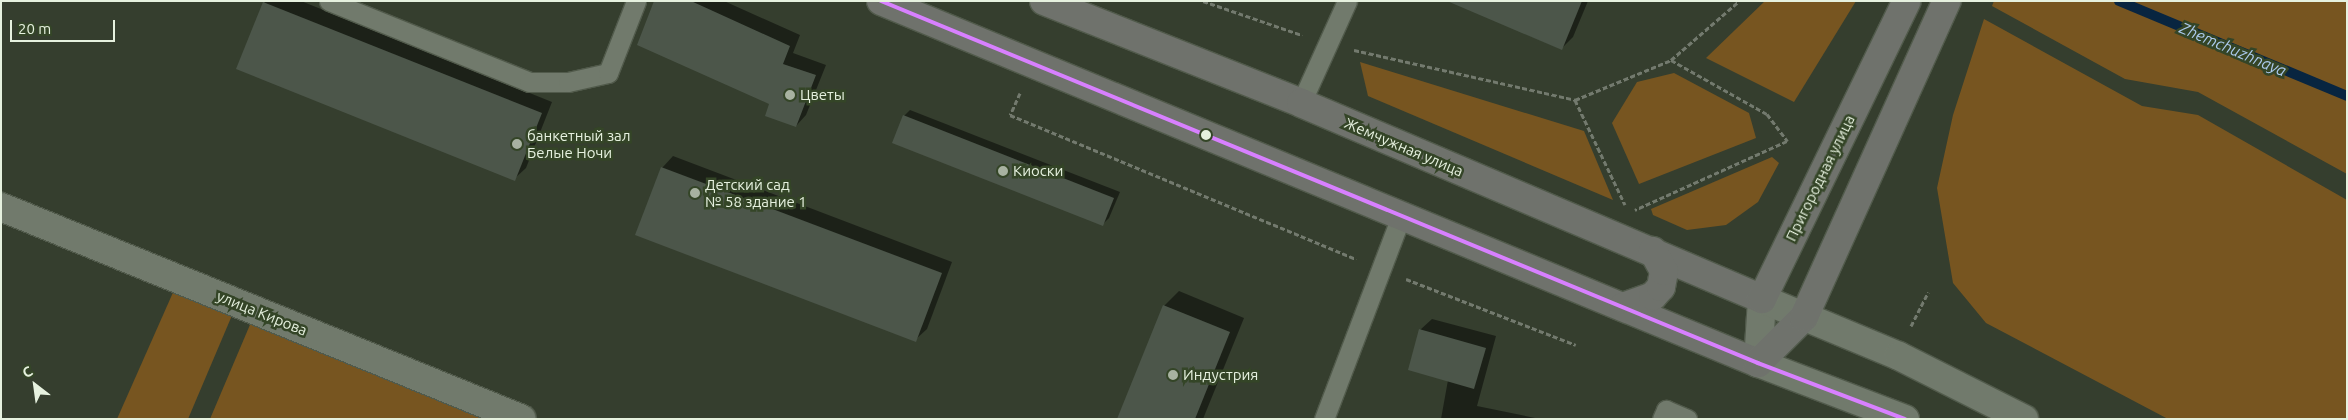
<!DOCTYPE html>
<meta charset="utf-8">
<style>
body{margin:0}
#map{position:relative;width:2348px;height:420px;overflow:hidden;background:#353e2e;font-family:Ubuntu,sans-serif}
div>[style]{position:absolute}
.green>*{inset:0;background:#775520}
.shadow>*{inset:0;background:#0007}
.stream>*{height:10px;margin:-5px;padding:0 5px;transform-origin:5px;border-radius:5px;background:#082540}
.building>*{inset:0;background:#4c564a}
.path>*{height:3px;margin-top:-1.5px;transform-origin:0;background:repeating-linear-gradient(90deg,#737a6e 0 5px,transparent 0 7.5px)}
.roads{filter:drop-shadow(1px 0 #515a4b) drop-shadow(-1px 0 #515a4b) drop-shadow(0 1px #515a4b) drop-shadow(0 -1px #515a4b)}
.lane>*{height:19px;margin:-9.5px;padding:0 9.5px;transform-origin:9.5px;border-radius:9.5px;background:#717a6c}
.street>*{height:28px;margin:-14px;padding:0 14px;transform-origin:14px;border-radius:14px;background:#717a6c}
.secondary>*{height:28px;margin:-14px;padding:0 14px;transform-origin:14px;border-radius:14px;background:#717a6c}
.primary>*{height:28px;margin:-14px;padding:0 14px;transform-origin:14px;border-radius:14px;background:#6f726c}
.bus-1>*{height:4px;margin:-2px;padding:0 2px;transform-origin:2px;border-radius:2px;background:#d880ff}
.dots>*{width:14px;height:14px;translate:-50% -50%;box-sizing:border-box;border:2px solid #344527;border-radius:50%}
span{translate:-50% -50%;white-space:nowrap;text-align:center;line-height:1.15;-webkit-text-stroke:5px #344527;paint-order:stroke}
.poi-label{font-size:15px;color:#e6f1df}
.left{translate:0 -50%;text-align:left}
.street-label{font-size:15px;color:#e6f1df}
.water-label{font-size:16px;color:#accaed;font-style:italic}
.frame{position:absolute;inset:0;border:2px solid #e6f1df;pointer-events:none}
.north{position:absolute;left:10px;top:360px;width:50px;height:50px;-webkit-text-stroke:4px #344527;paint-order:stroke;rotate:330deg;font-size:14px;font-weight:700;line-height:20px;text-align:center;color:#e6f1df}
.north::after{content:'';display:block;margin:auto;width:18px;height:22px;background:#e6f1df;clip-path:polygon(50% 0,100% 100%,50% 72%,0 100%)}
.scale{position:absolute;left:10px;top:20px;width:105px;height:22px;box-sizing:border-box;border:2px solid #e6f1df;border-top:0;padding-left:6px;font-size:15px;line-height:18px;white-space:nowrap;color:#e6f1df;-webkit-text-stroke:4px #344527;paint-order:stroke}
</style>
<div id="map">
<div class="green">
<i style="clip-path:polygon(1765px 1px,1856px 1px,1794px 102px,1706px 58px)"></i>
<i style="clip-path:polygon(1994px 1px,2347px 1px,2347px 174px,2198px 92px,2125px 79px,1992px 6px)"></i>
<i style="clip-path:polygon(1984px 19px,2142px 106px,2198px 115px,2347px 200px,2347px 419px,2168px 419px,1986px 323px,1953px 283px,1937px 188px,1953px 115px)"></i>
<i style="clip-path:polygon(1360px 62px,1584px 131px,1613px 200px,1368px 96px)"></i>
<i style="clip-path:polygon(1674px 73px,1749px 113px,1756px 138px,1639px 184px,1612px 123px,1637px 82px)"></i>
<i style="clip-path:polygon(1772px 157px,1779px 163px,1758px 202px,1726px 225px,1687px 230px,1653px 215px,1651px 209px)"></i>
<i style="clip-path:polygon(175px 288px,233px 313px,188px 419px,117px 419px)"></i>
<i style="clip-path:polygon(252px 320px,497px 419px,210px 419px)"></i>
</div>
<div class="shadow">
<i style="clip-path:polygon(301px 1px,552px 102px,526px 168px,514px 179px,264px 2px)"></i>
<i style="clip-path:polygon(655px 1px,724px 1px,800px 35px,793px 53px,826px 65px,806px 115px,796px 126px)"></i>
<i style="clip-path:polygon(1450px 1px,1588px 1px,1573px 37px,1561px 49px)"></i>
<i style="clip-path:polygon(910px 110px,1120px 192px,1109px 218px,1103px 224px,904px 116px)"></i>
<i style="clip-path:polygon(673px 156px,952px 262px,927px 329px,915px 340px,662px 168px)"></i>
<i style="clip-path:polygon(1179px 291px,1244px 318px,1203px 419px,1118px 419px,1164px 306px)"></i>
<i style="clip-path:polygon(1432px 319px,1496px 336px,1477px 406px,1540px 419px,1441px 419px,1448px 380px,1420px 330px)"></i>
</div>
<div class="stream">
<i style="left:2119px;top:1px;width:247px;rotate:22.6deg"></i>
</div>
<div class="building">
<i style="clip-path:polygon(654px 1px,691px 1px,790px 46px,783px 64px,816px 75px,796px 127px,765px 116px,769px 104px,637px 45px)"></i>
<i style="clip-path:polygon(1447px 1px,1582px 1px,1562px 50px)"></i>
<i style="clip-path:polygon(263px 2px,542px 113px,515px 181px,236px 69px)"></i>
<i style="clip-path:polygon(903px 115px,1114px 198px,1103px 226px,892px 143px)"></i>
<i style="clip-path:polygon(661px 167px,942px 273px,916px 342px,635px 235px)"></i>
<i style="clip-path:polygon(1163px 305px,1230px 332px,1195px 419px,1117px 419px)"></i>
<i style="clip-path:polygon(1419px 329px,1486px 348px,1474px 389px,1408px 370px)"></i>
</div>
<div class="path">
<i style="left:1203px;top:1px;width:105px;rotate:19deg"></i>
<i style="left:1354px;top:50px;width:227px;rotate:12.7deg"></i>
<i style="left:1575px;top:100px;width:104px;rotate:-22.6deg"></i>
<i style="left:1671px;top:60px;width:110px;rotate:29.4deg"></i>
<i style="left:1767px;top:114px;width:34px;rotate:53deg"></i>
<i style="left:1787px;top:141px;width:167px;rotate:155.6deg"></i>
<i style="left:1671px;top:60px;width:90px;rotate:-40.9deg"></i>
<i style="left:1020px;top:93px;width:24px;rotate:114deg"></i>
<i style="left:1010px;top:115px;width:375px;rotate:22.6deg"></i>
<i style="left:1575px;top:100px;width:116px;rotate:64.5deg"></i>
<i style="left:1406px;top:279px;width:182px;rotate:21.2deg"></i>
<i style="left:1911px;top:326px;width:38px;rotate:-63deg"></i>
</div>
<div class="roads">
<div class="lane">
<i style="left:329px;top:1px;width:216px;rotate:22deg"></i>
<i style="left:529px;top:82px;width:39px"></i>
<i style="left:568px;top:82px;width:41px;rotate:-12.7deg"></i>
<i style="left:608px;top:73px;width:77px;rotate:-68.7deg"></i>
<i style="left:1301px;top:103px;width:112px;rotate:-65.7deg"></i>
<i style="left:1324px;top:419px;width:217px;rotate:-69.2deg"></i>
<i style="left:1662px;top:419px;width:10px;rotate:-66deg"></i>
<i style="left:1666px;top:410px;width:23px;rotate:23deg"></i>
</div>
<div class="street">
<i style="left:1px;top:207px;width:562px;rotate:22.14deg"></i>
</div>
<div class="secondary">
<i style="left:1905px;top:419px;width:157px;rotate:-159.1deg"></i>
<i style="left:1758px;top:363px;width:64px;rotate:-86.4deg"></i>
<i style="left:1762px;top:299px;width:148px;rotate:22.6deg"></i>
<i style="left:1899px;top:356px;width:140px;rotate:26.7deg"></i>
</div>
<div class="primary">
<i style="left:881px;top:1px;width:949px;rotate:22.43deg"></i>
<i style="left:1758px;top:363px;width:65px;rotate:-45deg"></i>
<i style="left:1804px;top:317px;width:347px;rotate:-65.7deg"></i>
<i style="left:1044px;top:1px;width:277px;rotate:21.6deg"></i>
<i style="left:1301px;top:103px;width:501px;rotate:23.03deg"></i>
<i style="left:1762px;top:299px;width:331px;rotate:-64.1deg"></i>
<i style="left:1623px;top:307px;width:32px;rotate:-20deg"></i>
<i style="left:1653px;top:296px;width:12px;rotate:-48deg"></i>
<i style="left:1661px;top:287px;width:16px;rotate:-79deg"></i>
<i style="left:1664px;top:271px;width:23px;rotate:-119deg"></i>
</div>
</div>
<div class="bus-1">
<i style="left:881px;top:1px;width:949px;rotate:22.43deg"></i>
<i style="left:1758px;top:363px;width:157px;rotate:20.9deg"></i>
</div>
<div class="dots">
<i style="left:790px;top:95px;background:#a8b2a1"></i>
<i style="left:1206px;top:135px;background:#e6f1df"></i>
<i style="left:517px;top:144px;background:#a8b2a1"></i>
<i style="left:1003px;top:171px;background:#a8b2a1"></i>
<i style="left:695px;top:193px;background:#a8b2a1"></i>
<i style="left:1173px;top:375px;background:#a8b2a1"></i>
</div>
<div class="poi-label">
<span class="left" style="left:800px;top:95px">Цветы</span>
<span class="left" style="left:527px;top:144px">банкетный зал<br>Белые Ночи</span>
<span class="left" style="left:1013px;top:171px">Киоски</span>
<span class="left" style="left:705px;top:193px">Детский сад<br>№ 58 здание 1</span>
<span class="left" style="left:1183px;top:375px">Индустрия</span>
</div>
<div class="street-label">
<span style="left:1404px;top:147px;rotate:23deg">Жемчужная улица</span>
<span style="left:1820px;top:178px;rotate:-64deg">Пригородная улица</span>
<span style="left:262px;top:313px;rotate:22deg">улица Кирова</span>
</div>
<div class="water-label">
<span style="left:2233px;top:49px;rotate:23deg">Zhemchuzhnaya</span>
</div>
<div class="frame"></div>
<div class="north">С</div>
<div class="scale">20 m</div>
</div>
